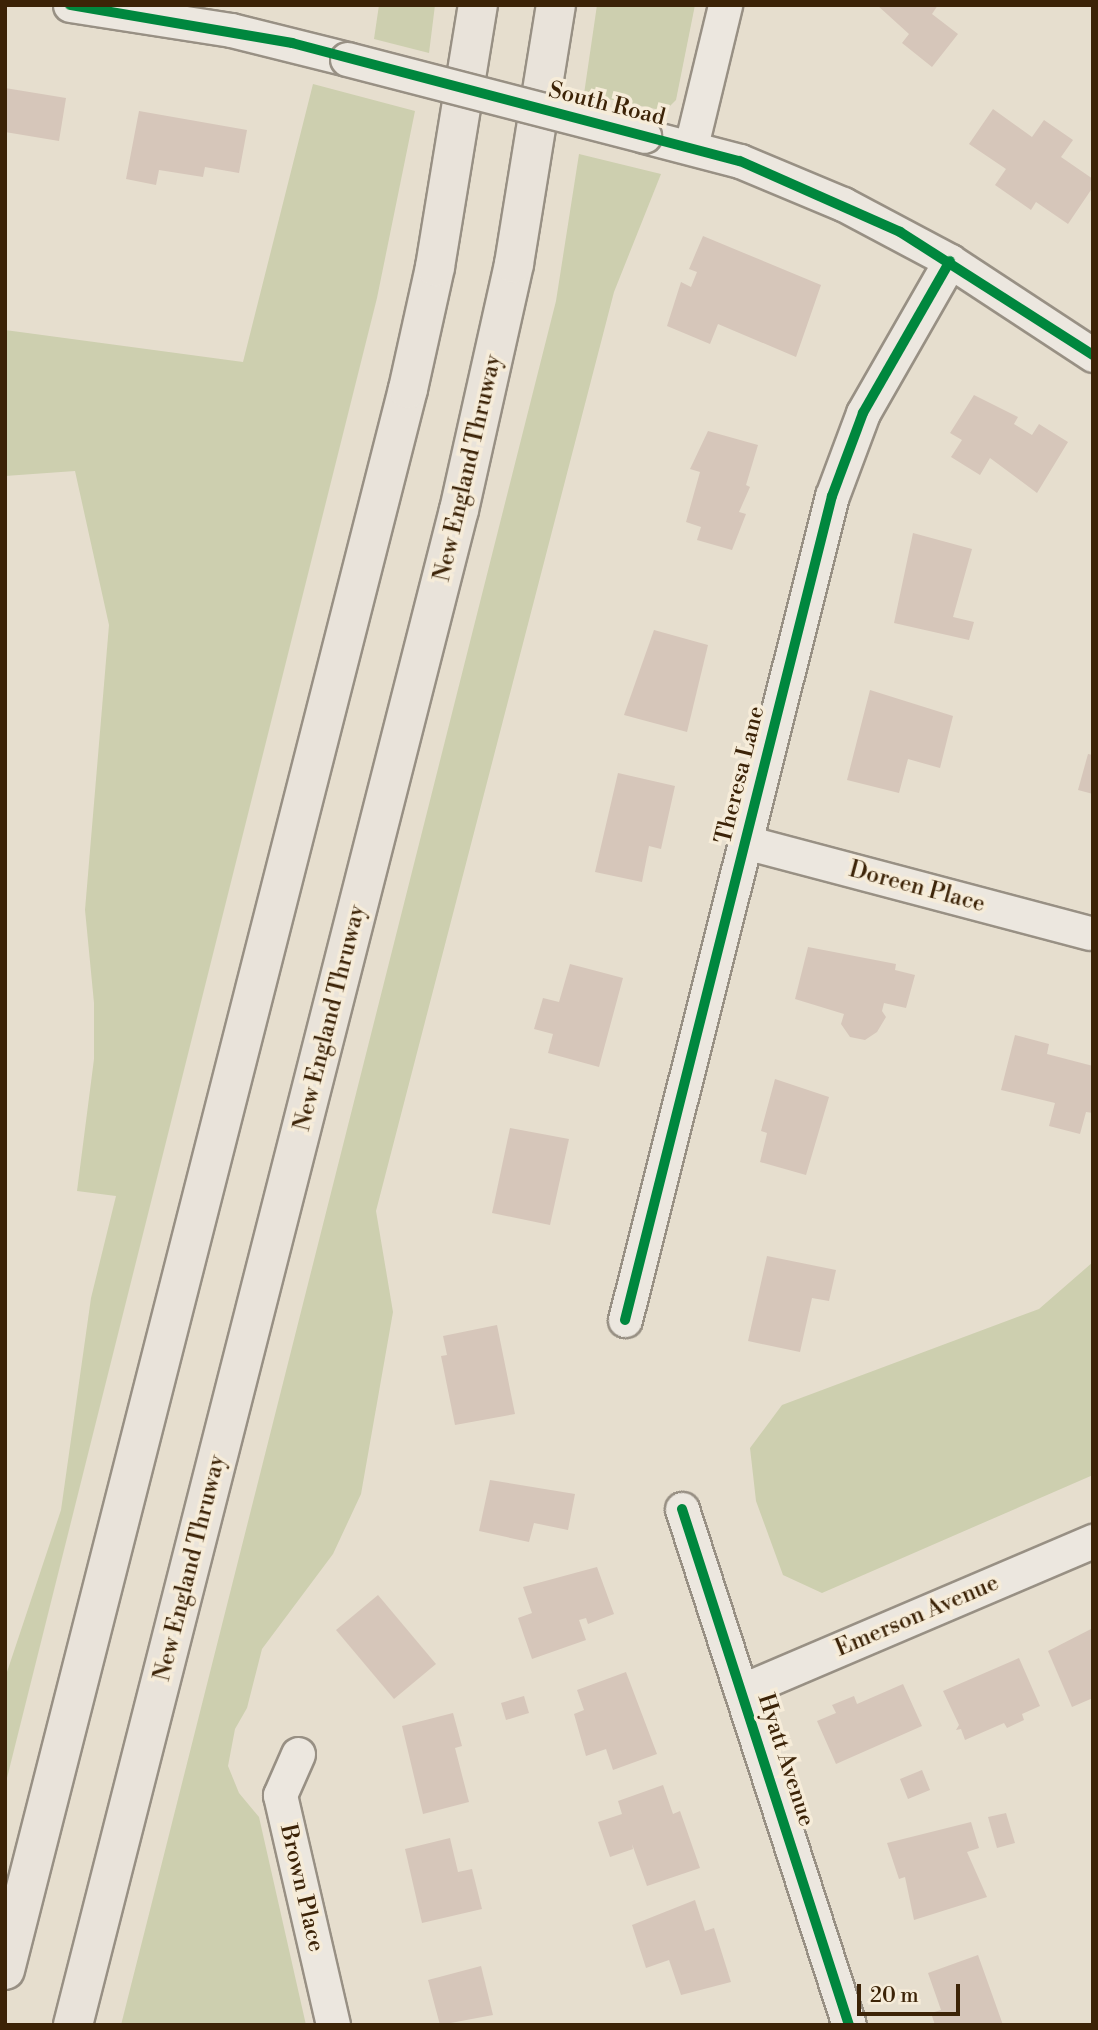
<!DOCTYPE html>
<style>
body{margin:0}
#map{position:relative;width:1098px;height:2030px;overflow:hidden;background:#e6dece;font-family:"Libre Bodoni",serif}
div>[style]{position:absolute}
.green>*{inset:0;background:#cdcfaf}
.building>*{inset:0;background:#d6c6ba}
.roads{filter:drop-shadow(2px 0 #989084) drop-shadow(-2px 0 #989084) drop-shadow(0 2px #989084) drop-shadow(0 -2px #989084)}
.minor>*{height:33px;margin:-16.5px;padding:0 16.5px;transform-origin:16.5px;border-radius:16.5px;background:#ece7df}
.motorway>*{height:38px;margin:-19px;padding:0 19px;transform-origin:19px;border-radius:19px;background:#e9e3da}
.bridges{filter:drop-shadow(2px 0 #989084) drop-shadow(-2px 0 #989084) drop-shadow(0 2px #989084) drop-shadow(0 -2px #989084)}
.minor-bridge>*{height:33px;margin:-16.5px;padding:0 16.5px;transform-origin:16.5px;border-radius:16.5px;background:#ece7df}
.cycleway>*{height:10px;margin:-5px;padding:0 5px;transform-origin:5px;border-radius:5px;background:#00873e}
span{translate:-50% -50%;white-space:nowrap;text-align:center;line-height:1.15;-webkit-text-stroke:7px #f6ecd9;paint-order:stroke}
.street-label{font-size:23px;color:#3c2307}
.frame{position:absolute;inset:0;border:7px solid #3c2307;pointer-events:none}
.scale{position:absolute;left:857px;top:1984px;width:103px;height:32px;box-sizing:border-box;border:4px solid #3c2307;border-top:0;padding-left:9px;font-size:21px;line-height:24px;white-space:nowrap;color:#3c2307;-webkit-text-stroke:5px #f6ecd9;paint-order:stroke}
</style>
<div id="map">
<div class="green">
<i style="clip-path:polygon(379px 5px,435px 5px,429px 53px,374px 39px)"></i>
<i style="clip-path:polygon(597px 5px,695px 5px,676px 100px,665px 111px,584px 94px)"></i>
<i style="clip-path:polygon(313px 84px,415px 111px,377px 298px,5px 1786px,5px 1678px,61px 1510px,91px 1298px,116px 1196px,77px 1191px,94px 1059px,94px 1003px,85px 910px,109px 625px,75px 471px,5px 476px,5px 330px,243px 362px)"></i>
<i style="clip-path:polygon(579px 154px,661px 174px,614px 292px,376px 1211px,393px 1312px,361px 1494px,333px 1554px,262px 1649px,247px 1708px,235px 1729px,228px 1766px,239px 1793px,259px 1817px,306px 2025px,121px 2025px,556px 301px)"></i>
<i style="clip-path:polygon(1093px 1262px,1093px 1475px,822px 1593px,783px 1575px,756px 1501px,750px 1448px,782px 1405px,1039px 1309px)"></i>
</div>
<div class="building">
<i style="clip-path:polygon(877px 5px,938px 5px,932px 14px,958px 34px,932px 67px,902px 43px,909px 34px)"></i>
<i style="clip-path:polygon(5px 88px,66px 98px,59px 141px,5px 132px)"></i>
<i style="clip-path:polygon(993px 109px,1032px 137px,1044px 120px,1073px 140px,1061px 157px,1093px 179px,1093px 187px,1068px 224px,1036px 202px,1031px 210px,995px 185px,1006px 169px,969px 144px)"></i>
<i style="clip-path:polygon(139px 111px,247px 130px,239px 173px,205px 167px,203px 177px,159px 170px,156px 185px,126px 179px)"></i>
<i style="clip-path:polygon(703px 236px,821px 285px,796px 357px,718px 324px,710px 344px,667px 326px,681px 282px,691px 287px,697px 272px,689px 269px)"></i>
<i style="clip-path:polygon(974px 395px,1018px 417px,1014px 424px,1032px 435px,1039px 424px,1068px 442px,1037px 493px,990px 458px,980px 475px,951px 457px,962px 440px,950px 433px)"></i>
<i style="clip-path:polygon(708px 431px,758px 445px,746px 485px,750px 487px,739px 512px,746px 514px,732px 550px,697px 540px,701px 527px,686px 522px,700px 472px,690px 469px)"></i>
<i style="clip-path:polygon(913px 533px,972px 549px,953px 617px,974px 622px,969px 640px,894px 623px)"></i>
<i style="clip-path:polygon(654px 630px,708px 645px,687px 732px,624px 715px)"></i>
<i style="clip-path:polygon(870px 690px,953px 716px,940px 768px,908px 759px,899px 793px,847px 780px)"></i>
<i style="clip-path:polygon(1088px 754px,1093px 755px,1093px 794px,1078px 790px)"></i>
<i style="clip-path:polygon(618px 773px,675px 786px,661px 849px,649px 846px,642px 882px,595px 872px)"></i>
<i style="clip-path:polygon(808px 947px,896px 964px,895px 970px,915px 975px,906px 1008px,884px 1003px,882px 1011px,886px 1017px,877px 1032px,865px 1040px,850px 1037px,841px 1024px,844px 1014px,795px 999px)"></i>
<i style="clip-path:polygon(570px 964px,623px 978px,599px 1067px,548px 1053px,553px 1034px,534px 1029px,543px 998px,559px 1002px)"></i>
<i style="clip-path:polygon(1015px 1035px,1049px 1044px,1047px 1054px,1093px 1066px,1093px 1113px,1086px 1112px,1080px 1134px,1049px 1126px,1055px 1103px,1001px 1090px)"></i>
<i style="clip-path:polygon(775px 1079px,829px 1097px,806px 1175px,760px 1162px,767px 1133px,761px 1131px)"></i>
<i style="clip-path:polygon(510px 1128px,569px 1139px,550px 1225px,492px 1213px)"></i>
<i style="clip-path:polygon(767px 1256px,836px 1270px,829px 1301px,812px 1298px,800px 1352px,748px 1341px)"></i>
<i style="clip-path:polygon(497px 1325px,515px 1414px,455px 1425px,441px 1356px,447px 1355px,443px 1336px)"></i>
<i style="clip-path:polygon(490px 1480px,575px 1494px,568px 1530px,534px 1523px,529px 1542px,479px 1531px)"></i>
<i style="clip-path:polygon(597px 1567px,614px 1614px,588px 1624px,586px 1618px,579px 1620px,586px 1640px,532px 1659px,518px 1618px,532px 1613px,523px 1587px)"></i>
<i style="clip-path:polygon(378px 1595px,436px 1664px,394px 1699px,336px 1630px)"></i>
<i style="clip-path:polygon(1093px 1628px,1093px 1698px,1072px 1707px,1048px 1651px)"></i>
<i style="clip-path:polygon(1019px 1658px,1040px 1706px,1022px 1714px,1024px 1720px,1007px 1728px,1004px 1723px,965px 1740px,961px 1729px,956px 1730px,959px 1725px,943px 1691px)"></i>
<i style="clip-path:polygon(626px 1672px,657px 1754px,613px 1770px,606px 1749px,586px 1756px,574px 1714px,584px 1710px,577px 1690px)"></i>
<i style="clip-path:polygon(903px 1684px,922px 1726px,836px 1764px,817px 1721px,836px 1713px,832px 1705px,854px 1696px,857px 1704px)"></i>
<i style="clip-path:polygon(524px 1696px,529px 1713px,506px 1720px,501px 1703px)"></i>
<i style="clip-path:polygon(453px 1713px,462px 1746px,455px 1748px,469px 1802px,423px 1814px,402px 1726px)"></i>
<i style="clip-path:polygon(922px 1770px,930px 1790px,908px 1799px,900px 1779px)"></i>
<i style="clip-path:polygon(663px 1785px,673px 1814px,680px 1811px,700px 1868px,647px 1886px,632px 1844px,633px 1849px,610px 1857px,598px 1822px,622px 1814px,618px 1801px)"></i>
<i style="clip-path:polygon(1006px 1813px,1015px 1843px,997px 1848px,988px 1817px)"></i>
<i style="clip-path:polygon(971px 1822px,979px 1848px,967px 1852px,987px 1897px,914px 1920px,905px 1877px,899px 1879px,887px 1843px)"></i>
<i style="clip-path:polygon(450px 1838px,458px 1872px,472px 1869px,482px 1909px,422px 1923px,405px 1849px)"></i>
<i style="clip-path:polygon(695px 1900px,705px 1931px,714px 1928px,731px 1982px,681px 1995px,669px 1960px,646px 1968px,632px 1925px)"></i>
<i style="clip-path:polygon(978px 1955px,1003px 2025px,935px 2025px,931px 2013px,941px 2010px,928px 1973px)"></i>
<i style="clip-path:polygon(481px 1966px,493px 2015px,440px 2025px,428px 1980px)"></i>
</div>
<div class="roads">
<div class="minor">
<i style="left:70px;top:5px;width:163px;rotate:8.8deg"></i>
<i style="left:231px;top:30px;width:120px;rotate:14deg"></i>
<i style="left:644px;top:136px;width:99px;rotate:14.6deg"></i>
<i style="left:740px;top:161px;width:112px;rotate:22.7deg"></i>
<i style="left:843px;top:204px;width:121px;rotate:28deg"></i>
<i style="left:950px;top:261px;width:171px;rotate:33.3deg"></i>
<i style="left:691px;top:146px;width:145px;rotate:-76.4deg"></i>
<i style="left:745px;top:842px;width:356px;rotate:14.8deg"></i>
<i style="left:625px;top:1320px;width:850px;rotate:-75.9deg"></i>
<i style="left:832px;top:496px;width:89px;rotate:-69.5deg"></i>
<i style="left:863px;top:413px;width:175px;rotate:-60.2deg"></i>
<i style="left:682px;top:1509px;width:542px;rotate:72.07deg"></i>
<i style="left:741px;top:1691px;width:383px;rotate:-23.1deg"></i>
<i style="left:298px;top:1754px;width:45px;rotate:113.7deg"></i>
<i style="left:280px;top:1795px;width:236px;rotate:77deg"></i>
</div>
<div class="motorway">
<i style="left:5px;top:1970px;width:1632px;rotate:-75.7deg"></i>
<i style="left:408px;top:389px;width:125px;rotate:-77.5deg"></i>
<i style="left:435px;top:267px;width:266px;rotate:-80.7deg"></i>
<i style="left:73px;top:2025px;width:1563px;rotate:-75.71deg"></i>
<i style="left:459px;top:510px;width:252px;rotate:-77.4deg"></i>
<i style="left:514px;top:264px;width:262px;rotate:-80.8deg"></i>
</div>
</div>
<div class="bridges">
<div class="minor-bridge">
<i style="left:347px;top:59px;width:307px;rotate:14.5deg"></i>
</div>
</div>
<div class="cycleway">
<i style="left:70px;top:5px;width:225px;rotate:9.7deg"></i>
<i style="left:292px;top:43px;width:463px;rotate:14.8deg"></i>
<i style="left:740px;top:161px;width:175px;rotate:23.9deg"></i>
<i style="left:900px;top:232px;width:229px;rotate:32.5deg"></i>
<i style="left:625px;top:1320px;width:850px;rotate:-75.9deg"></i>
<i style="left:832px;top:496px;width:89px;rotate:-69.5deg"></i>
<i style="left:863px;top:413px;width:175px;rotate:-60.2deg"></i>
<i style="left:682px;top:1509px;width:542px;rotate:72.07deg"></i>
</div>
<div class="street-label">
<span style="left:607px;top:104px;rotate:14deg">South Road</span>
<span style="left:468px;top:468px;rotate:-77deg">New England Thruway</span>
<span style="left:740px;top:775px;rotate:-76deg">Theresa Lane</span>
<span style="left:917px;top:887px;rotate:15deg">Doreen Place</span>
<span style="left:330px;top:1018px;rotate:-76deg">New England Thruway</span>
<span style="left:190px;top:1568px;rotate:-76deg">New England Thruway</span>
<span style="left:917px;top:1616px;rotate:-23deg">Emerson Avenue</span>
<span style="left:786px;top:1760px;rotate:72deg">Hyatt Avenue</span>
<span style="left:302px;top:1888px;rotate:77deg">Brown Place</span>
</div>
<div class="frame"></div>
<div class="scale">20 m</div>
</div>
